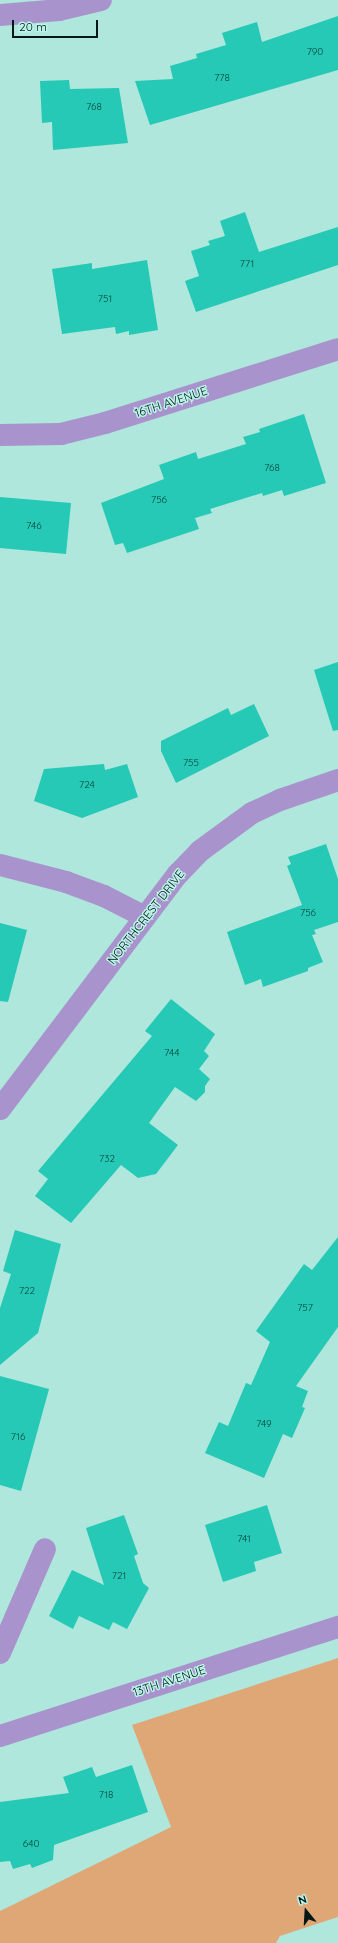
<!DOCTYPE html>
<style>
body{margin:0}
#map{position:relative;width:338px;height:1943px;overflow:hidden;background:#afe7dc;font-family:Quicksand,sans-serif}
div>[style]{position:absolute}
.green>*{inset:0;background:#e0a776}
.building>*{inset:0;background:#25c9b5}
.minor>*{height:22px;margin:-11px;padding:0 11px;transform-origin:11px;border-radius:11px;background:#a993cc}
span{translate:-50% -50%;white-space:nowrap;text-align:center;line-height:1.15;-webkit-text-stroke:3px #bbf4e9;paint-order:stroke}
.number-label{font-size:10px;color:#0c443d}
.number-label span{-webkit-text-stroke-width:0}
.street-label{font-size:12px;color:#031815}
.north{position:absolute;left:286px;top:1891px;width:40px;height:40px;-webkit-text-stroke:3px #bbf4e9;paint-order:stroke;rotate:342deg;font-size:11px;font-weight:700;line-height:16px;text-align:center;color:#031815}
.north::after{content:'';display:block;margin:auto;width:14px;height:18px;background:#031815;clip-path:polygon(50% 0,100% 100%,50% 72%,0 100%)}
.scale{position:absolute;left:12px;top:20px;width:86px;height:18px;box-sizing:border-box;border:2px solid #031815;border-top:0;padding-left:5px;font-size:12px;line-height:14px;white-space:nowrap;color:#031815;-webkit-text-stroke:3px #bbf4e9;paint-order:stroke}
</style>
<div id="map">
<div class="green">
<i style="clip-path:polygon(338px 1658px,338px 1917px,280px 1936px,276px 1943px,0 1943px,0 1911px,171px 1827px,132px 1725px)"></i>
</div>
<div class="building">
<i style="clip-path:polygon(338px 16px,338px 70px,150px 125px,135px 81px,173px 79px,170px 66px,197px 58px,196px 54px,226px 45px,222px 33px,257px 22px,262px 42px)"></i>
<i style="clip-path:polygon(69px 80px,70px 89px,119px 88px,128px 143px,53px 150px,52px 122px,42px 123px,40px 81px)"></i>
<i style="clip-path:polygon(245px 212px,259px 252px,338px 227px,338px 265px,196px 312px,185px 281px,199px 276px,191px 251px,210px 245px,208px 241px,225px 236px,220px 221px)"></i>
<i style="clip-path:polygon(147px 260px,158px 330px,129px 335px,129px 331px,116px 334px,115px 327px,62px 334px,52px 269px,92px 263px,92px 269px)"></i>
<i style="clip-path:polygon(304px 414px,326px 483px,284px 496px,282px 490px,263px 496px,262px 493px,210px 509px,212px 513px,195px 518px,199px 529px,127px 553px,123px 543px,115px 545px,101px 503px,164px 479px,159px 465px,196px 452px,198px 459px,246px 444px,243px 437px,260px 432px,259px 429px)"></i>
<i style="clip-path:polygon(0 497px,71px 503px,66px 554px,0 548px)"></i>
<i style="clip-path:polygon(338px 662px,338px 730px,333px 731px,314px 670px)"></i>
<i style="clip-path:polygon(254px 704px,269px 736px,176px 783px,161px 751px,161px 741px,228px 708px,231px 715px)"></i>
<i style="clip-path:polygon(104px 764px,105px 770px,127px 764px,138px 797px,82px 818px,34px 801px,44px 769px)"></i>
<i style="clip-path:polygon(326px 844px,338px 879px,338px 922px,314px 930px,316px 934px,312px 935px,323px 962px,308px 968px,308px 971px,263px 987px,261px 979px,245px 985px,227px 932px,302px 905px,287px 866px,291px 864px,288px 857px)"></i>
<i style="clip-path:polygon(0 923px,27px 930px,8px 1002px,0 1001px)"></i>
<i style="clip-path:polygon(171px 999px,215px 1034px,204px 1051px,209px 1056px,199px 1069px,210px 1079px,205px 1086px,205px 1092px,196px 1101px,175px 1087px,149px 1123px,178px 1145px,156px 1174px,138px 1178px,121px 1165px,71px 1223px,35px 1196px,48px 1179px,38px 1171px,152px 1036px,145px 1031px)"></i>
<i style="clip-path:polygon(15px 1230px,61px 1244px,38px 1333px,0 1365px,0 1308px,11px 1274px,3px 1271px)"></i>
<i style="clip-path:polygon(338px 1237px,338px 1327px,296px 1386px,308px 1391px,302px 1407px,305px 1408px,292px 1438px,283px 1434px,264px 1478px,205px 1453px,219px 1422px,228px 1426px,246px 1383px,251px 1385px,270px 1342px,256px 1331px,304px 1264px,312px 1270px)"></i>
<i style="clip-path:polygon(0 1376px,49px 1389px,21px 1491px,0 1485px)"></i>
<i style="clip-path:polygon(267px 1505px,282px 1553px,254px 1562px,256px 1571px,223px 1582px,205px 1525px)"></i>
<i style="clip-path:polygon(124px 1515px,138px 1554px,134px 1556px,143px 1583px,149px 1588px,127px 1629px,113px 1622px,109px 1630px,79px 1616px,73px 1629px,49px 1616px,72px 1570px,104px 1585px,86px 1528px)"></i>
<i style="clip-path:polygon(132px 1765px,148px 1812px,54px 1845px,53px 1860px,32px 1868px,30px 1864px,13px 1869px,10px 1861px,0 1862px,0 1802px,69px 1793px,63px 1777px,92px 1767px,96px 1777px)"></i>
</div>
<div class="minor">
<i style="left:0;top:15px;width:59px;rotate:-4.8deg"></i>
<i style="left:59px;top:10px;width:43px;rotate:-13.4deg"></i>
<i style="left:0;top:435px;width:61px;rotate:-0.9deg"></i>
<i style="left:61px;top:434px;width:45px;rotate:-14deg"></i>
<i style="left:105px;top:423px;width:244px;rotate:-17.6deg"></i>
<i style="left:0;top:865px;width:68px;rotate:14.4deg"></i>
<i style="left:66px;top:882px;width:40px;rotate:20.2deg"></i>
<i style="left:104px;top:896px;width:46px;rotate:27.1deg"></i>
<i style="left:0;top:1109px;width:295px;rotate:-52.9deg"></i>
<i style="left:178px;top:874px;width:32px;rotate:-46deg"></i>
<i style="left:200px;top:851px;width:64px;rotate:-36.2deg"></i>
<i style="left:252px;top:813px;width:31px;rotate:-25deg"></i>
<i style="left:280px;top:800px;width:61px;rotate:-19deg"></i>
<i style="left:0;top:1653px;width:113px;rotate:-66.6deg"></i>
<i style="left:0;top:1736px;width:355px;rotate:-17.9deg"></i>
</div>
<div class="number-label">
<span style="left:315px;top:52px">790</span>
<span style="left:222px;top:78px">778</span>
<span style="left:94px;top:107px">768</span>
<span style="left:247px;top:264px">771</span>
<span style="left:105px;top:299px">751</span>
<span style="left:272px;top:468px">768</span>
<span style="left:159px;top:500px">756</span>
<span style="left:34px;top:526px">746</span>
<span style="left:191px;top:763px">755</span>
<span style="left:87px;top:785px">724</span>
<span style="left:308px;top:913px">756</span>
<span style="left:172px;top:1053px">744</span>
<span style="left:107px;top:1159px">732</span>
<span style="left:27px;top:1291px">722</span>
<span style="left:305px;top:1308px">757</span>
<span style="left:264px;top:1424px">749</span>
<span style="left:18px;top:1437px">716</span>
<span style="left:244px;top:1539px">741</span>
<span style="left:119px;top:1576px">721</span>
<span style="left:106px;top:1795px">718</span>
<span style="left:31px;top:1844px">640</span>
</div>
<div class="street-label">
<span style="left:171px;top:402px;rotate:-18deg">16TH AVENUE</span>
<span style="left:146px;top:917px;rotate:-52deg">NORTHCREST DRIVE</span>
<span style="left:169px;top:1681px;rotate:-18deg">13TH AVENUE</span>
</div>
<div class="north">N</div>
<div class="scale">20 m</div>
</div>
